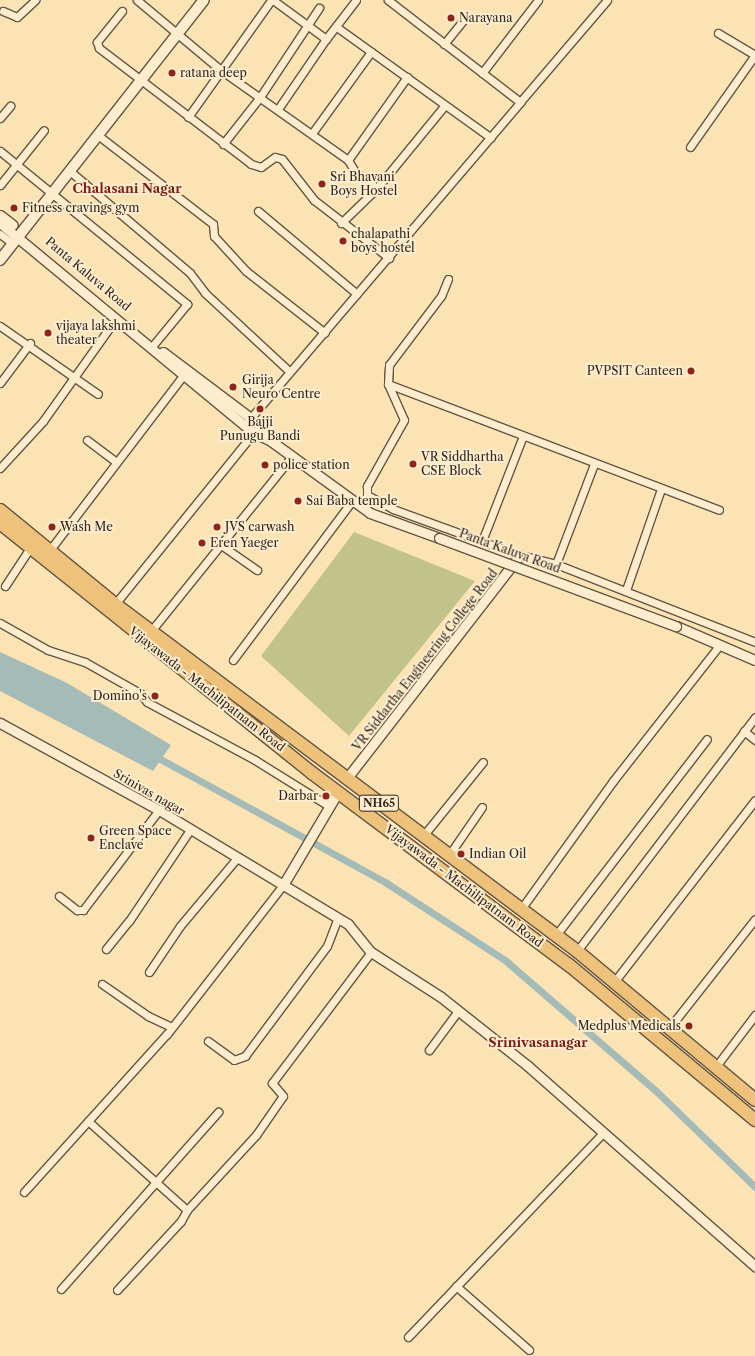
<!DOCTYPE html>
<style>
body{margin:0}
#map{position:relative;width:755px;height:1356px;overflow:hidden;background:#fce3b3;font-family:"Libre Caslon Text",serif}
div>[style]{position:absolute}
.green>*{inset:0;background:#c2c38a}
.water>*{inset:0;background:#a4bbb7}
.canal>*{height:7px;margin:-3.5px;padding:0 3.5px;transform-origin:3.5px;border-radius:3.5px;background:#a4bbb7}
.roads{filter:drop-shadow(1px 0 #645645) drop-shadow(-1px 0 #645645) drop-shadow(0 1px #645645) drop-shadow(0 -1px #645645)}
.minor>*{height:7px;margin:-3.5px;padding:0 3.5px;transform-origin:3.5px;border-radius:3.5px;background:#fdedce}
.tertiary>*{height:9px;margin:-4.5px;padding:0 4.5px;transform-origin:4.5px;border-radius:4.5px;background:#fdedce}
.secondary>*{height:10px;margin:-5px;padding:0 5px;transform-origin:5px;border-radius:5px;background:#fdedce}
.trunk>*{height:12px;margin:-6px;padding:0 6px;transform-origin:6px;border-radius:6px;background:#eec27a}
.bridges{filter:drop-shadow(1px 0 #645645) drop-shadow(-1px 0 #645645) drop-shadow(0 1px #645645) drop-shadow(0 -1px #645645)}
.tertiary-bridge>*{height:9px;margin:-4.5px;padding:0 4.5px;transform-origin:4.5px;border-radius:4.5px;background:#fdedce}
.dots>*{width:11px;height:11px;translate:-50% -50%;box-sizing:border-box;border:2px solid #fdedce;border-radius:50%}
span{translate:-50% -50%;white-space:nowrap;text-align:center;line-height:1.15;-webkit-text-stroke:4px #fdedce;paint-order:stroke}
.shield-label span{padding:1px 3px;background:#fdedce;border:1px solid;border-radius:3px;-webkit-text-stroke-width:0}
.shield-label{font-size:11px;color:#322720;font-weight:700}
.poi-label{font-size:12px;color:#322720}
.left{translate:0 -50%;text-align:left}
.right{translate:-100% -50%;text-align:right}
.street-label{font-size:12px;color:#322720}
.neighbourhood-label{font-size:13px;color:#7a1f14;font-weight:700}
</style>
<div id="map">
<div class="green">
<i style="clip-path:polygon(354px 532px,475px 581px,349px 736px,261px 656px)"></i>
</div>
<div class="water">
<i style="clip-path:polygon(0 652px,67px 683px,171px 745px,153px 771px,0 691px)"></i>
</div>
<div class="canal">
<i style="left:153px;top:755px;width:264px;rotate:28.7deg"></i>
<i style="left:385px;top:882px;width:145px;rotate:33.1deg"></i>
<i style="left:506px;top:961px;width:197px;rotate:40.9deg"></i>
<i style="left:655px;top:1090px;width:139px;rotate:44.1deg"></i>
</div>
<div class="roads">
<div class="minor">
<i style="left:137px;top:0;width:111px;rotate:39.9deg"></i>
<i style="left:222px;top:71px;width:154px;rotate:35.2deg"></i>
<i style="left:273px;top:0;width:66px;rotate:36.3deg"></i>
<i style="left:326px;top:39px;width:49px;rotate:-52.4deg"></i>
<i style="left:3px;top:11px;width:15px;rotate:23deg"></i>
<i style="left:17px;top:17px;width:25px;rotate:-43deg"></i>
<i style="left:122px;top:11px;width:40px;rotate:129deg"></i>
<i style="left:97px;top:42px;width:6px;rotate:72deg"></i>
<i style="left:99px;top:48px;width:191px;rotate:37.3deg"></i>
<i style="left:251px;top:164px;width:10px;rotate:17deg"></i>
<i style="left:261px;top:167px;width:17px;rotate:-36deg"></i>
<i style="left:275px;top:157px;width:7px;rotate:16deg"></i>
<i style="left:282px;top:159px;width:52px;rotate:52deg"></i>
<i style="left:314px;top:200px;width:95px;rotate:37.7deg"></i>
<i style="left:338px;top:28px;width:188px;rotate:35.7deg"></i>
<i style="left:718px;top:33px;width:43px;rotate:30.7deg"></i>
<i style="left:444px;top:44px;width:32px;rotate:-51deg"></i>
<i style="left:482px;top:73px;width:92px;rotate:-52.5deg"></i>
<i style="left:520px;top:102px;width:134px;rotate:-49.5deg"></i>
<i style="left:278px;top:109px;width:85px;rotate:-55.6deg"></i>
<i style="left:188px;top:117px;width:143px;rotate:-54.6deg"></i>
<i style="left:0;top:118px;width:16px;rotate:-50deg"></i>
<i style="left:313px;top:132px;width:99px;rotate:-54.1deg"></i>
<i style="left:99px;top:136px;width:144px;rotate:37.7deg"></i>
<i style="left:213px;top:224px;width:12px;rotate:85deg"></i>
<i style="left:214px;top:236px;width:47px;rotate:47.6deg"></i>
<i style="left:246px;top:271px;width:100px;rotate:38.1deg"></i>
<i style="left:223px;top:144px;width:60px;rotate:-51.8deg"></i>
<i style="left:260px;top:97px;width:107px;rotate:-56.5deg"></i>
<i style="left:690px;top:147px;width:113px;rotate:-54.8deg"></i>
<i style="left:0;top:151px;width:242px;rotate:39.3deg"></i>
<i style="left:187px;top:304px;width:52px;rotate:129.5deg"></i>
<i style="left:71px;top:172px;width:156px;rotate:40.3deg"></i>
<i style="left:190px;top:273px;width:25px;rotate:53deg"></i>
<i style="left:205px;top:293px;width:115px;rotate:42.9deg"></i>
<i style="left:0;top:185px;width:70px;rotate:-51.3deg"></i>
<i style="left:377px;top:188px;width:26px;rotate:-144deg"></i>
<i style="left:356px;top:173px;width:15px;rotate:-122deg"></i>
<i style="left:348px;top:160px;width:102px;rotate:-54.6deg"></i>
<i style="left:258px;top:211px;width:129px;rotate:40deg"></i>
<i style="left:341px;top:223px;width:50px;rotate:-44.2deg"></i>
<i style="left:377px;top:188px;width:107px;rotate:-50.7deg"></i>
<i style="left:0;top:234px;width:15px;rotate:37deg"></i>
<i style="left:448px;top:279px;width:18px;rotate:112deg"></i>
<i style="left:441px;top:296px;width:86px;rotate:127deg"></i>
<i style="left:389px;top:365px;width:19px;rotate:93deg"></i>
<i style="left:388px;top:384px;width:39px;rotate:66deg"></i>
<i style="left:404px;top:420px;width:76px;rotate:119.3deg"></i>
<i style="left:367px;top:486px;width:9px;rotate:90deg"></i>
<i style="left:367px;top:495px;width:30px;rotate:28deg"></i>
<i style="left:393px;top:509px;width:135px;rotate:19.9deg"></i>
<i style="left:520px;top:555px;width:37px;rotate:14deg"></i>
<i style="left:556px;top:564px;width:214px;rotate:21.4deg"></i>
<i style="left:0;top:326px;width:119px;rotate:34.8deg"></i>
<i style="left:0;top:383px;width:50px;rotate:-53.1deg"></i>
<i style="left:388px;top:384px;width:354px;rotate:20.8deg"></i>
<i style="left:248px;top:421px;width:419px;rotate:-49.5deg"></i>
<i style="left:520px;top:102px;width:167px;rotate:-142.3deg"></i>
<i style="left:87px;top:440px;width:36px;rotate:37deg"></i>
<i style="left:0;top:468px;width:64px;rotate:-47.5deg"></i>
<i style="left:43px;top:421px;width:124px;rotate:-54.5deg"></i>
<i style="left:482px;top:541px;width:113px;rotate:-68.7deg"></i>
<i style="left:221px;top:545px;width:44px;rotate:34.8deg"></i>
<i style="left:49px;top:551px;width:220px;rotate:-52.6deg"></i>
<i style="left:556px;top:564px;width:107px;rotate:-69.2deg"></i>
<i style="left:5px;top:586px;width:45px;rotate:-56.7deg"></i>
<i style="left:626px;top:590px;width:107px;rotate:-70.9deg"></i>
<i style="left:115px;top:604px;width:224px;rotate:-51deg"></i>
<i style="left:0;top:623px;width:55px;rotate:29.4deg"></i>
<i style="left:48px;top:650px;width:39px;rotate:18deg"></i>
<i style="left:85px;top:662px;width:63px;rotate:29.4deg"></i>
<i style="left:140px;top:693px;width:11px;rotate:52deg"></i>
<i style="left:147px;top:702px;width:123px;rotate:28.2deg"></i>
<i style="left:255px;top:760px;width:87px;rotate:31.9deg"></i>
<i style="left:151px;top:631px;width:225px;rotate:-51.1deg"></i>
<i style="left:233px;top:660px;width:199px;rotate:-53.2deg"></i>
<i style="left:744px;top:731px;width:14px;rotate:39deg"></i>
<i style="left:423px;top:836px;width:95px;rotate:-51deg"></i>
<i style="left:449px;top:855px;width:58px;rotate:-55.5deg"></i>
<i style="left:59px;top:896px;width:23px;rotate:38deg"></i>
<i style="left:77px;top:910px;width:6px"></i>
<i style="left:83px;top:910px;width:126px;rotate:-52.8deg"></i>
<i style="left:521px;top:909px;width:158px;rotate:-54.3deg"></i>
<i style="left:613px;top:781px;width:172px;rotate:-51.9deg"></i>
<i style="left:556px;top:935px;width:247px;rotate:-52.4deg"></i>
<i style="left:106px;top:949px;width:36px;rotate:-51deg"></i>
<i style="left:129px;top:921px;width:110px;rotate:-56.2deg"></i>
<i style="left:577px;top:951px;width:294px;rotate:-52.7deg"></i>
<i style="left:149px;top:972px;width:55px;rotate:-56deg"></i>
<i style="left:180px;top:926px;width:89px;rotate:-50deg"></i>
<i style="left:614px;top:982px;width:230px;rotate:-52.2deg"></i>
<i style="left:102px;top:984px;width:56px;rotate:34.8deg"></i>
<i style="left:148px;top:1016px;width:26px;rotate:25deg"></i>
<i style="left:670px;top:1027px;width:137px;rotate:-51.8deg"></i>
<i style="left:208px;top:1041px;width:32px;rotate:36deg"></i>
<i style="left:234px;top:1060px;width:12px;rotate:-20deg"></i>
<i style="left:245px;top:1056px;width:137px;rotate:-53.3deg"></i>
<i style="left:327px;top:946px;width:30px;rotate:-69deg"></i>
<i style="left:429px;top:1050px;width:49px;rotate:-53.4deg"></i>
<i style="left:717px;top:1065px;width:63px;rotate:-52.8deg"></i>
<i style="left:88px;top:1121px;width:133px;rotate:42deg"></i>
<i style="left:187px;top:1210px;width:13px;rotate:119deg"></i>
<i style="left:181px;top:1221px;width:94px;rotate:132.8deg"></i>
<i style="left:24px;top:1192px;width:213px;rotate:-47.9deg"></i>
<i style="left:167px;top:1034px;width:189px;rotate:-52.1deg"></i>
<i style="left:187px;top:1210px;width:102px;rotate:-47.4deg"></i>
<i style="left:256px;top:1135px;width:47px;rotate:-55.3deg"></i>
<i style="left:283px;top:1096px;width:17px;rotate:-130deg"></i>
<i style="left:272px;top:1083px;width:164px;rotate:-52.9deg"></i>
<i style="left:456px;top:1286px;width:97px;rotate:41.2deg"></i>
<i style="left:61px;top:1289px;width:237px;rotate:-48.4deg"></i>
<i style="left:408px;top:1337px;width:282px;rotate:-46.3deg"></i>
</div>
<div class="tertiary">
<i style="left:0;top:215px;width:16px;rotate:38deg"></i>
<i style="left:0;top:223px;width:330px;rotate:39.6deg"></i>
<i style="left:254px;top:433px;width:19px;rotate:25deg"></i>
<i style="left:271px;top:441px;width:122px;rotate:36deg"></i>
<i style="left:370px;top:513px;width:73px;rotate:19.9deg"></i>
<i style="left:163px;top:352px;width:121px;rotate:37deg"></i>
<i style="left:260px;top:425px;width:19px;rotate:55deg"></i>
<i style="left:676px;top:626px;width:86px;rotate:23.3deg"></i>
<i style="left:0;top:723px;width:181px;rotate:28.7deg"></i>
<i style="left:159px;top:810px;width:221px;rotate:31.1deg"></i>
<i style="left:348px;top:924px;width:36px;rotate:51deg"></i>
<i style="left:371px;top:952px;width:83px;rotate:32.7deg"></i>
<i style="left:441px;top:997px;width:111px;rotate:38.4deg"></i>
<i style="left:528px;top:1066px;width:303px;rotate:41.4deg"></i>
<i style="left:347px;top:778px;width:282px;rotate:-52.2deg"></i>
<i style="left:283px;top:885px;width:108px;rotate:-59.4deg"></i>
</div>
<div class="secondary">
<i style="left:0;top:260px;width:330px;rotate:-51.9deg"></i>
</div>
<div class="trunk">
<i style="left:0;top:510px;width:149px;rotate:39.3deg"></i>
<i style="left:115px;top:604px;width:578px;rotate:36.91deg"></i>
<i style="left:577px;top:951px;width:232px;rotate:39.9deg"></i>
<i style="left:0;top:523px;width:400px;rotate:38.7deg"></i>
<i style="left:312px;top:773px;width:321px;rotate:36.8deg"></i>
<i style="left:569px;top:965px;width:242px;rotate:39.8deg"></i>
</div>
</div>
<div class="bridges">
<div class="tertiary-bridge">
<i style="left:439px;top:538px;width:253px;rotate:20.4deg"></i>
</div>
</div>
<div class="dots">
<i style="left:451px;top:18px;background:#8f2418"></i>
<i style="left:172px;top:73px;background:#8f2418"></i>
<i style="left:322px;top:184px;background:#8f2418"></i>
<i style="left:14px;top:208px;background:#8f2418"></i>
<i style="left:343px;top:241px;background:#8f2418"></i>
<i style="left:48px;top:333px;background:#8f2418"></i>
<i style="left:691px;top:371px;background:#8f2418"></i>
<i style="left:233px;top:387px;background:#8f2418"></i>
<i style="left:260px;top:409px;background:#8f2418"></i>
<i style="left:413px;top:464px;background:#8f2418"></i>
<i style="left:265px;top:465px;background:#8f2418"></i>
<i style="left:298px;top:501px;background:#8f2418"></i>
<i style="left:52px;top:527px;background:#8f2418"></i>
<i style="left:217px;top:527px;background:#8f2418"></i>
<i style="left:202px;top:543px;background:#8f2418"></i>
<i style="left:155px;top:696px;background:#8f2418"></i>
<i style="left:326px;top:796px;background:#8f2418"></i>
<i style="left:91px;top:838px;background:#8f2418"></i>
<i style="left:461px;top:854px;background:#8f2418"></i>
<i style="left:689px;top:1026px;background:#8f2418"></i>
</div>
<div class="shield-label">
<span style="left:379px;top:803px">NH65</span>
</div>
<div class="poi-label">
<span class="left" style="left:459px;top:18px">Narayana</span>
<span class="left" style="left:180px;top:73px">ratana deep</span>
<span class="left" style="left:330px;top:184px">Sri Bhavani<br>Boys Hostel</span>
<span class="left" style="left:22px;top:208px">Fitness cravings gym</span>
<span class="left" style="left:351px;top:241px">chalapathi<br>boys hostel</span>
<span class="left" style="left:56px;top:333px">vijaya lakshmi<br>theater</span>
<span class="right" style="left:683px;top:371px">PVPSIT Canteen</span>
<span class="left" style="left:242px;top:387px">Girija<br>Neuro Centre</span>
<span style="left:260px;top:429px">Bajji<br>Punugu Bandi</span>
<span class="left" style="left:421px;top:464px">VR Siddhartha<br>CSE Block</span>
<span class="left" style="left:273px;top:465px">police station</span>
<span class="left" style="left:306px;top:501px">Sai Baba temple</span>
<span class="left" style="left:60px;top:527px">Wash Me</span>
<span class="left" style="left:225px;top:527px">JVS carwash</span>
<span class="left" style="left:210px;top:543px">Eren Yaeger</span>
<span class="right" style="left:147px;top:696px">Domino's</span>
<span class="right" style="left:318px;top:796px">Darbar</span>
<span class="left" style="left:99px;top:838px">Green Space<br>Enclave</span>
<span class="left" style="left:469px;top:854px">Indian Oil</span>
<span class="right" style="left:681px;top:1026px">Medplus Medicals</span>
</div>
<div class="street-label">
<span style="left:88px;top:274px;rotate:40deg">Panta Kaluva Road</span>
<span style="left:510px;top:551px;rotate:20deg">Panta Kaluva Road</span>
<span style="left:425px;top:660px;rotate:-52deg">VR Siddartha Engineering College Road</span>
<span style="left:207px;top:689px;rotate:38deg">Vijayawada - Machilipatnam Road</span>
<span style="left:149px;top:792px;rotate:30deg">Srinivas nagar</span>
<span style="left:464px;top:886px;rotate:37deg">Vijayawada - Machilipatnam Road</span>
</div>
<div class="neighbourhood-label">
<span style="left:127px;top:188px">Chalasani Nagar</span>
<span style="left:538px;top:1042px">Srinivasanagar</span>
</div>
</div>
